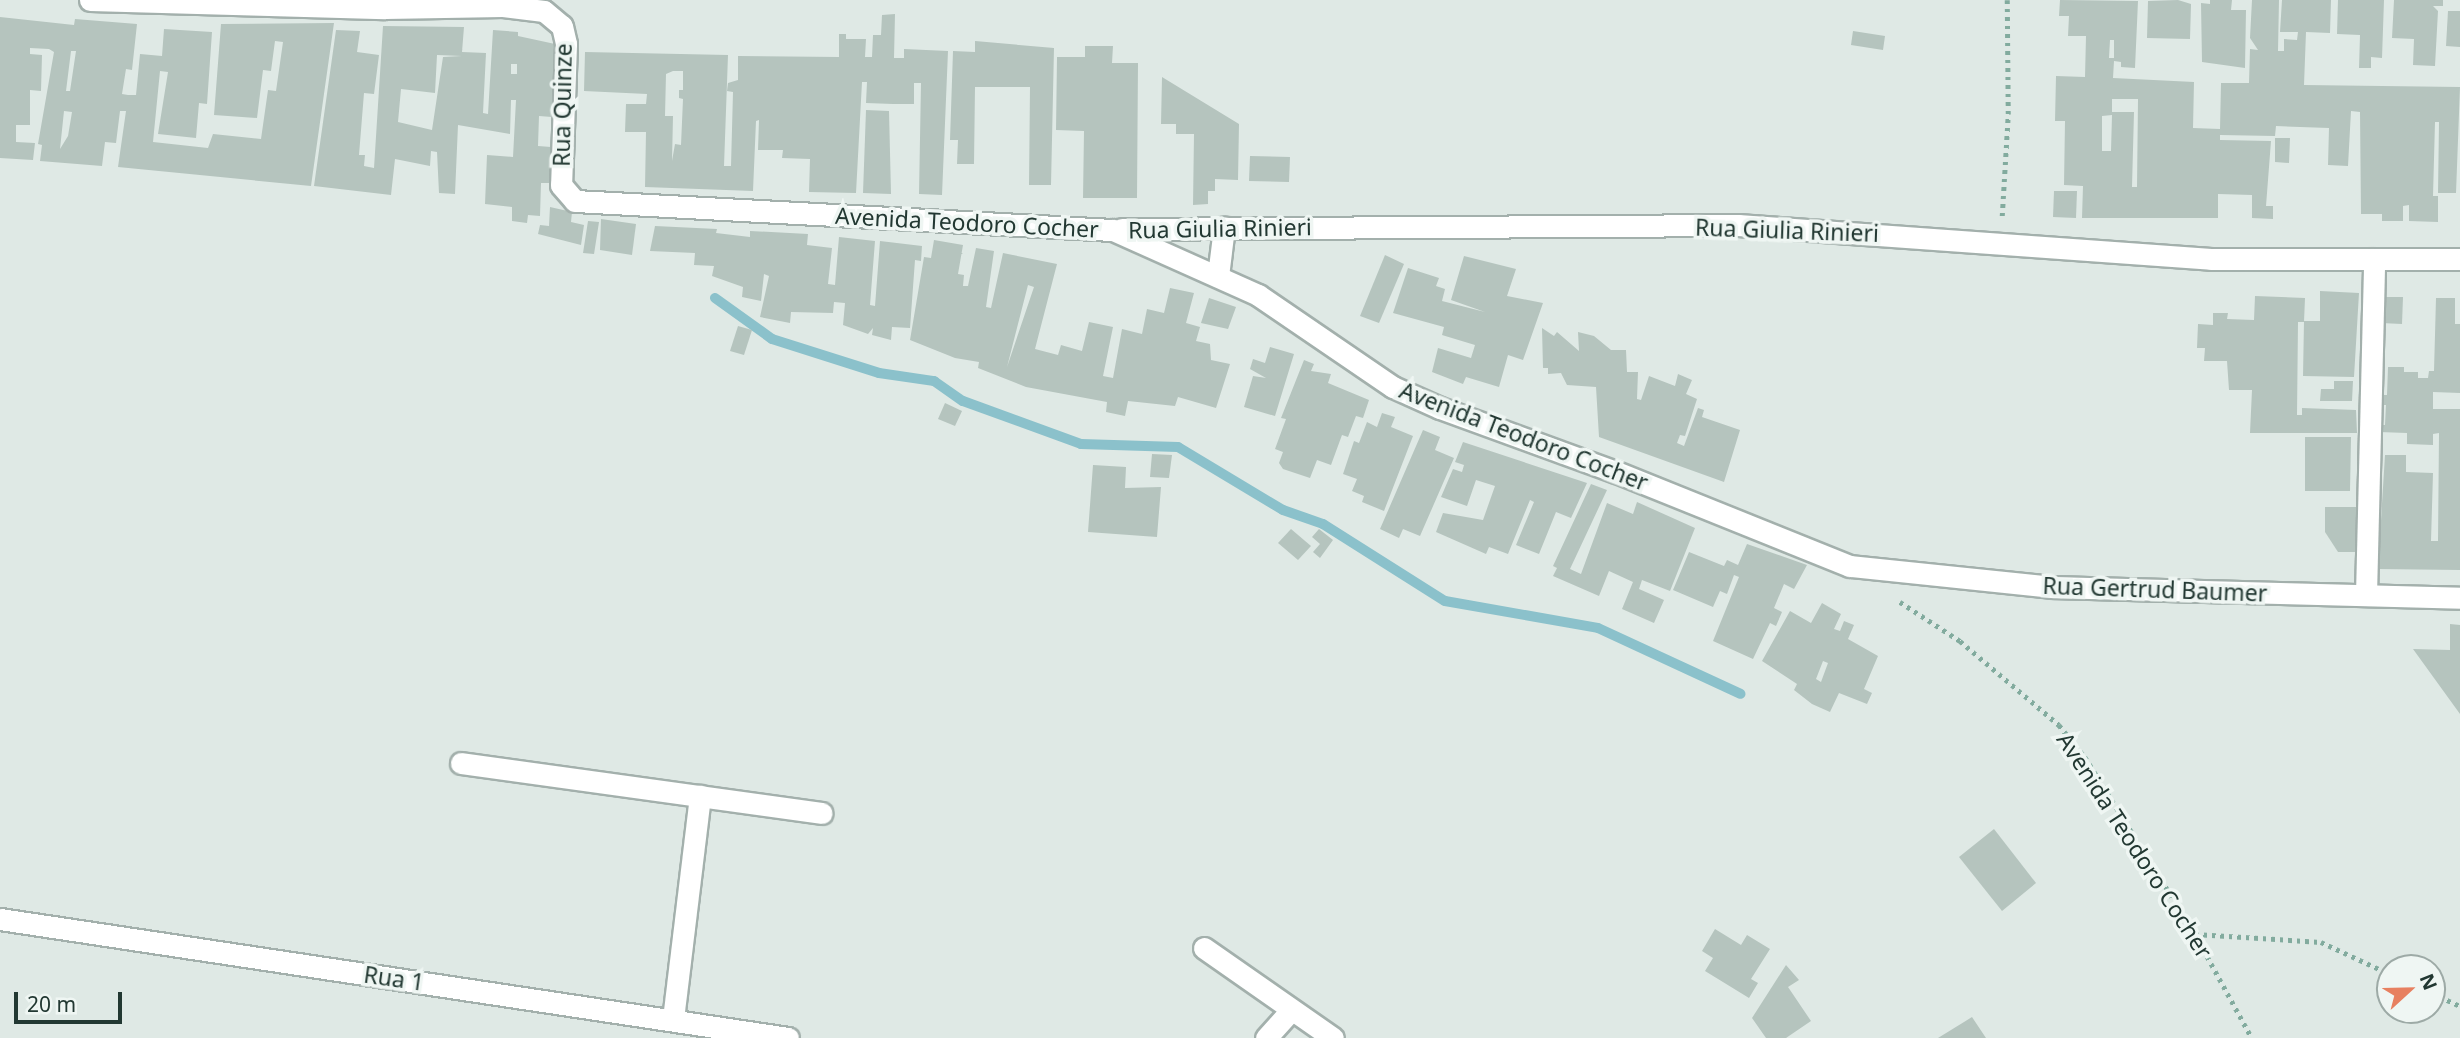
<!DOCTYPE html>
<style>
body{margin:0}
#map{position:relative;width:2460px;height:1038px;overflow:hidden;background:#dfe9e5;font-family:"Noto Sans",sans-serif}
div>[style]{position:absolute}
.stream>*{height:10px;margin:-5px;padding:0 5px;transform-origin:5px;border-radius:5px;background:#8bc1cb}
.building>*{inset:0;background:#b5c4be}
.path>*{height:4.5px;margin-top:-2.25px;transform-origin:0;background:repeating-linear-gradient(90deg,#82ab9e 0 3.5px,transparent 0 8.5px)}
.roads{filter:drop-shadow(2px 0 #a3b0ac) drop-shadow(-2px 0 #a3b0ac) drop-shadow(0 2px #a3b0ac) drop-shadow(0 -2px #a3b0ac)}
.minor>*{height:21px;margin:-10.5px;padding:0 10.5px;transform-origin:10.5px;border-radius:10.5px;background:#fff}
span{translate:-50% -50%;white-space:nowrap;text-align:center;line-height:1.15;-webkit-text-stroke:7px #eff6f3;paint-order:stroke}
.street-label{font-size:23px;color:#223832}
.north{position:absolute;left:2376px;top:954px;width:70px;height:70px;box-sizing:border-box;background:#eff6f3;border:2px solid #9daaa6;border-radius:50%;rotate:68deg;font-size:19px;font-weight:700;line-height:28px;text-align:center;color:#223832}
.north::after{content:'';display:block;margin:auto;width:24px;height:32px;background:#e78060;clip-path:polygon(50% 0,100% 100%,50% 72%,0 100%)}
.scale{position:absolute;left:14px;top:992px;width:108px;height:32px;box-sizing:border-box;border:4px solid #223832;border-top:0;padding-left:9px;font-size:21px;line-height:24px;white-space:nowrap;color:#223832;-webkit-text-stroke:5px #eff6f3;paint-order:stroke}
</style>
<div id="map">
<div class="stream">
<i style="left:715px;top:298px;width:70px;rotate:35.7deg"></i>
<i style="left:772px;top:339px;width:112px;rotate:17.6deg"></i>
<i style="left:879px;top:373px;width:56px;rotate:8.3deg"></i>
<i style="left:934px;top:381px;width:35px;rotate:35deg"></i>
<i style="left:963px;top:401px;width:126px;rotate:20deg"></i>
<i style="left:1081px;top:444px;width:97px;rotate:1.8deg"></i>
<i style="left:1178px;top:447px;width:122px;rotate:31deg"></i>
<i style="left:1283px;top:510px;width:42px;rotate:19.3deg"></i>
<i style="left:1323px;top:524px;width:144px;rotate:32.3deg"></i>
<i style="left:1445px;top:601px;width:155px;rotate:10deg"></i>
<i style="left:1598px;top:628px;width:157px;rotate:24.8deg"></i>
</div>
<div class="building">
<i style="clip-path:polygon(evenodd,2060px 0,2138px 1px,2135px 68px,2121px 67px,2121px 62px,2114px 61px,2113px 78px,2194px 82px,2193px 128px,2220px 129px,2221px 83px,2249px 83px,2250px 49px,2258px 50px,2250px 38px,2252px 0,2279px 0,2278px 51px,2284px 51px,2284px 39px,2297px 40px,2298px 32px,2280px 32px,2282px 0,2331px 0,2330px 33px,2306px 32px,2304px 85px,2460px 87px,2456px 193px,2438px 193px,2439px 122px,2435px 122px,2433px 196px,2438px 196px,2438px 222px,2409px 221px,2409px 205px,2403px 206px,2403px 221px,2382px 221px,2382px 214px,2361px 214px,2360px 112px,2351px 111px,2348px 166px,2328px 165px,2329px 128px,2276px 126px,2275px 136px,2220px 135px,2220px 140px,2271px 141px,2266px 206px,2273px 206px,2273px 219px,2252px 218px,2252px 195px,2218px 194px,2218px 218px,2082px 218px,2083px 186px,2064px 185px,2065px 121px,2055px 121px,2056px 76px,2085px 77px,2086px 36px,2068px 36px,2069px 16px,2059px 16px,2060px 0,2110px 40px,2114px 40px,2114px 58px,2109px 58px,2110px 40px,2060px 0,2112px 99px,2138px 99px,2137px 187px,2132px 187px,2134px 112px,2112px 112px,2112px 99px,2060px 0,2112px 115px,2111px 151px,2102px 151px,2102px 116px,2112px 115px)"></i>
<i style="clip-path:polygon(2178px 0,2191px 4px,2190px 39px,2147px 38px,2148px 1px)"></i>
<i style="clip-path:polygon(2210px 0,2232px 0,2231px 10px,2246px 10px,2245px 68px,2202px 62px,2201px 3px,2210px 4px)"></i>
<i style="clip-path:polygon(2338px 0,2384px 0,2382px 58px,2371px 57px,2371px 68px,2359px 68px,2360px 35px,2337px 34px)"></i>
<i style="clip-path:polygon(2394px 0,2443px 0,2443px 6px,2433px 6px,2438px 11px,2435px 66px,2413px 65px,2414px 39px,2392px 38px)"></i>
<i style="clip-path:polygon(2448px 11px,2460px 11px,2460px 47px,2446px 46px)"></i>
<i style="clip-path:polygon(evenodd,895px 14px,894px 58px,904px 58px,904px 49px,948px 51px,942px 195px,919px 194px,921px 83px,914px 83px,914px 104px,893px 104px,866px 103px,867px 82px,862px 82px,856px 193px,809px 192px,810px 159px,782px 158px,783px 150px,758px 150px,759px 120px,756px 121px,753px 191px,645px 187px,646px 132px,625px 132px,626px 104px,646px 104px,647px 94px,584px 91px,585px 52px,728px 55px,724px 166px,731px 166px,733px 92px,727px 91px,728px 83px,738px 80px,738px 56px,839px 57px,839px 34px,846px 34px,846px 39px,866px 39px,865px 57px,872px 57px,873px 35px,881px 35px,882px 15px,895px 14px,673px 71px,683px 71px,683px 90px,679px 90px,679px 98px,683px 99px,681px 145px,675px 144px,672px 161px,673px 116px,665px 116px,666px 74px,673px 71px)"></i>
<i style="clip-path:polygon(evenodd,0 17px,74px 25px,75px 19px,137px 24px,132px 70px,126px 69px,122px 94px,128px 95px,136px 95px,140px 54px,162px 56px,164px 29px,212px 32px,207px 104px,199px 103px,196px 138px,158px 134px,168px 72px,160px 71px,153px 142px,208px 148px,213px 134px,261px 139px,268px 90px,276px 91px,283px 42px,275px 41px,271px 71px,263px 70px,257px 118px,214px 115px,221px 24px,334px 23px,311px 186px,118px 167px,126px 111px,120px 111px,116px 143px,105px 142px,102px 166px,40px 161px,42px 145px,38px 144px,54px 52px,49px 49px,30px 48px,30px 54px,42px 55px,41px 91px,30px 90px,30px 125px,16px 125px,16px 142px,35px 143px,33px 160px,0 158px,0 17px,71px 51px,76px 51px,70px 91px,66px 91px,71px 51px,0 17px,64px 111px,72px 112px,68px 136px,60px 149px,64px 111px)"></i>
<i style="clip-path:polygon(evenodd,383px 26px,464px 27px,462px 52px,486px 53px,483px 113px,488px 114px,493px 30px,518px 32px,518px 36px,555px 44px,552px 117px,539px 116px,538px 146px,551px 147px,550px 183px,541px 183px,540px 216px,528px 215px,527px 223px,512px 221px,512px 207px,485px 204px,487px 155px,513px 157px,516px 100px,511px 100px,510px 134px,458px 125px,455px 194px,439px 193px,437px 152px,431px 151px,430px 166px,395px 159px,391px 195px,314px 186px,336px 30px,360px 31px,357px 52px,379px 55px,374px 94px,364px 93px,359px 155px,365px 155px,364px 166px,374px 168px,383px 26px,437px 55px,462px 56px,443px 57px,432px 130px,398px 122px,401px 89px,435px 93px,437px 55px,383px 26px,511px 64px,517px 64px,517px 74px,511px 74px,511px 64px)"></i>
<i style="clip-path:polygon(1853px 31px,1885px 36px,1883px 50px,1851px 45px)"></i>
<i style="clip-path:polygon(975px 41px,1054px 48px,1051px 185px,1029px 185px,1030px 87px,975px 87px,974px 164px,957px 164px,958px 140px,950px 140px,953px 51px,975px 52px)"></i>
<i style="clip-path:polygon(1085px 46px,1113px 46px,1112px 63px,1138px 63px,1137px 198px,1083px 198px,1084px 131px,1056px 130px,1057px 57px,1085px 57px)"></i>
<i style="clip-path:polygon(1162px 77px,1239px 124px,1238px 180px,1215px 179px,1215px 191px,1208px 191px,1208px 204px,1193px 205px,1194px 134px,1176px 134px,1176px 124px,1161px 124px)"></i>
<i style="clip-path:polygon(866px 110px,889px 111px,891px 194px,863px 193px)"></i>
<i style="clip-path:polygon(2275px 138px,2290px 138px,2289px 163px,2275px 162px)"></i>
<i style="clip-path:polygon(1250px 156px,1290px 157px,1289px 182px,1249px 181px)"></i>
<i style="clip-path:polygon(2054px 191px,2077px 191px,2076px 218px,2053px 217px)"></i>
<i style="clip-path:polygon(550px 207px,572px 212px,571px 222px,584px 225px,581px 245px,538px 234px,540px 225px,549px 226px)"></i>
<i style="clip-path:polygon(601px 219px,636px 224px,632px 255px,600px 250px)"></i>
<i style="clip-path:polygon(588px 221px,599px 222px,594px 254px,583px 253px)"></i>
<i style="clip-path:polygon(655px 226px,717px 229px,716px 233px,750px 237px,750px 231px,808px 234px,807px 245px,832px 248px,828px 284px,835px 285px,839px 237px,875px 241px,870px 305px,875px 306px,880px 241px,922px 246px,921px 261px,915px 260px,910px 328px,892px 327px,891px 340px,872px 335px,873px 328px,868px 334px,843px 325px,845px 303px,834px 302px,833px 313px,791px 312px,790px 323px,760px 317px,769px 276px,764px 274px,761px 301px,742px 297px,743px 287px,712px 276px,714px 266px,694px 265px,695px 253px,650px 251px)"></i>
<i style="clip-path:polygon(evenodd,934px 240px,963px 245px,958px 274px,964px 275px,963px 286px,968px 286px,976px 248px,994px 251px,986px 307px,991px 308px,1003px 253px,1057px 264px,1035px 349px,1058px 355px,1061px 345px,1082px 351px,1089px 322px,1113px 327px,1103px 376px,1113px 378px,1122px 329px,1142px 334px,1147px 309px,1164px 313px,1170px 288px,1194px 293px,1186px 323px,1200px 327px,1196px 341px,1210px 344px,1211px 360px,1230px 364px,1216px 408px,1178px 397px,1175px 406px,1128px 401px,1125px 416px,1106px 412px,1107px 402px,1026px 387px,978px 368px,979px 362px,955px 358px,910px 340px,924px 257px,931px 258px,934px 240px,1028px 285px,1034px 287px,1007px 367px,1028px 285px)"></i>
<i style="clip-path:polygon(1385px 255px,1404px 264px,1379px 323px,1360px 316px)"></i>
<i style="clip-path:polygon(1464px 256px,1516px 269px,1507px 296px,1543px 303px,1523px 360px,1508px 355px,1499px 387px,1466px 377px,1463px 384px,1432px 372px,1438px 348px,1471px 358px,1475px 345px,1442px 335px,1444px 327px,1393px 313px,1408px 268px,1439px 278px,1436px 286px,1445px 289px,1442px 301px,1485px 312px,1451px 300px)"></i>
<i style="clip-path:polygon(2320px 291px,2359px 293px,2354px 377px,2303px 376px,2304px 321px,2320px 321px)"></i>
<i style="clip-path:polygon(2255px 296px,2305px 298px,2304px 322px,2298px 322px,2297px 415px,2302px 415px,2302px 408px,2356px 410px,2357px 433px,2250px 433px,2252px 390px,2229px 390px,2227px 361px,2204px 361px,2205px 348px,2197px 348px,2198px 324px,2213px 325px,2213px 313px,2228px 313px,2227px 319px,2254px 320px)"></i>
<i style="clip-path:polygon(2382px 297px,2403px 297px,2402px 324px,2381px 323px)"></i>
<i style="clip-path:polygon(1209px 298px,1236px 307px,1228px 329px,1201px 323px)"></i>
<i style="clip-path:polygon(2436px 298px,2455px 298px,2455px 324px,2460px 324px,2460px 393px,2433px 392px,2433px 409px,2460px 409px,2460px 570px,2378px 569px,2385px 455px,2406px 455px,2406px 472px,2433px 473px,2431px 541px,2438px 541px,2439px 433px,2433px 434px,2433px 445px,2407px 444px,2407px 433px,2379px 432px,2379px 425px,2385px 425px,2386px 405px,2379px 405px,2380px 395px,2387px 395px,2388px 367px,2404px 367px,2404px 372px,2418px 372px,2418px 378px,2428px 378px,2429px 371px,2434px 371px)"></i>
<i style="clip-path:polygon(738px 326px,752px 330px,744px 355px,730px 351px)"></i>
<i style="clip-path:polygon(1542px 328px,1554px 336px,1557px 332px,1579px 351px,1578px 332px,1594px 336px,1611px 350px,1626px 350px,1627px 372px,1638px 372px,1637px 399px,1641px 400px,1649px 376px,1675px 386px,1678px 374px,1692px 380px,1686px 394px,1697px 399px,1685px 436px,1680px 435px,1677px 443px,1684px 446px,1698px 408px,1704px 410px,1702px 417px,1740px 430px,1724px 482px,1599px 437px,1596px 387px,1567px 385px,1561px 373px,1548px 374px,1548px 368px,1543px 368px)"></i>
<i style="clip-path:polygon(1270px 347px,1294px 354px,1275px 416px,1244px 407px,1253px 376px,1266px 378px,1250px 369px,1253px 359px,1265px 363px)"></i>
<i style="clip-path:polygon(1304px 360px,1314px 364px,1311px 371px,1331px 374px,1328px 383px,1369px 400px,1363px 418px,1356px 416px,1348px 437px,1342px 435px,1331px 465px,1317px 460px,1310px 478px,1283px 469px,1279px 463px,1283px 452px,1275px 449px,1286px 419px,1281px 418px)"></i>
<i style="clip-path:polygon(2334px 381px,2353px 381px,2352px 401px,2320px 401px,2321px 389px,2334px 389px)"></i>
<i style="clip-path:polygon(945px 403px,962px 411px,955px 426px,938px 419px)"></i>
<i style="clip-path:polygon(1382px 413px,1395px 417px,1391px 427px,1413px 436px,1384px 511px,1362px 502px,1364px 496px,1352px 491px,1357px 479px,1343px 474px,1354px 441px,1359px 443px,1367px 422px,1377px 427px)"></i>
<i style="clip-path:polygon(1423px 430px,1440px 437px,1435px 450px,1454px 458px,1420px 536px,1403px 529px,1399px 538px,1380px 529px)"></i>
<i style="clip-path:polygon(2305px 437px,2351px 437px,2350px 491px,2305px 491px)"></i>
<i style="clip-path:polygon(1463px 442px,1587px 483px,1571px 518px,1556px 512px,1539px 554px,1516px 545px,1534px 502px,1530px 500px,1508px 554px,1489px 547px,1486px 554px,1436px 532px,1443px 513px,1483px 520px,1495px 486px,1476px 480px,1467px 506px,1441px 497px,1453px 469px,1462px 472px,1464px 465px,1455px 462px)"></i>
<i style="clip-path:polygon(1152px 454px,1172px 455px,1169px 478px,1150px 477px)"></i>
<i style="clip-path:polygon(1093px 465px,1126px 467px,1125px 488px,1161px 487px,1157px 537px,1088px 532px)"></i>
<i style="clip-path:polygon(1591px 484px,1607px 490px,1570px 569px,1581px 574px,1607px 503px,1633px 514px,1637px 502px,1695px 528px,1670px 591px,1642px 580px,1639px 589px,1664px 600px,1654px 623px,1622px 609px,1633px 582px,1609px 571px,1599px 596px,1553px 576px,1557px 568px,1553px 566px)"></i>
<i style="clip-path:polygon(2325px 507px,2357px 507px,2356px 552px,2338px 552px,2325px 532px)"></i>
<i style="clip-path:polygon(1291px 529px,1311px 546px,1298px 560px,1278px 543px)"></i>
<i style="clip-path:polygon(1319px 529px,1333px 540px,1320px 558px,1313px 552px,1320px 544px,1312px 537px)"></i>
<i style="clip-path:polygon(1747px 544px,1807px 565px,1794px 589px,1784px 584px,1774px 608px,1782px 612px,1776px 626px,1770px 623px,1753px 659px,1713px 641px,1739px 577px,1734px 575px,1727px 594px,1720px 591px,1713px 607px,1673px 590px,1689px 552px,1724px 566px,1727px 560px,1738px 565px)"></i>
<i style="clip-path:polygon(evenodd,1822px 603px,1841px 614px,1834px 629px,1840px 631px,1844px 621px,1854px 625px,1848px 639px,1878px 656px,1864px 689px,1872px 693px,1867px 704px,1839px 693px,1830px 712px,1812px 704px,1794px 690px,1797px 684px,1762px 661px,1790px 611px,1811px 623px,1822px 603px,1823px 661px,1828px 663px,1821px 682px,1816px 679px,1823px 661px)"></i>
<i style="clip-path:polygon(2450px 624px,2460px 625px,2460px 714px,2413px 649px,2450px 650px)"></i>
<i style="clip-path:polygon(1994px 829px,2036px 883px,2002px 911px,1959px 857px)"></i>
<i style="clip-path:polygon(1715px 929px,1741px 945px,1747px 935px,1770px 949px,1751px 979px,1758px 983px,1749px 998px,1705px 971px,1713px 958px,1702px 951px)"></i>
<i style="clip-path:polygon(1786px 965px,1799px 980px,1788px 987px,1811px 1021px,1786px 1038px,1766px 1038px,1752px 1018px)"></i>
<i style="clip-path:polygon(1972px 1017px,1986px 1038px,1938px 1038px,1964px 1022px)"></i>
</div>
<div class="path">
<i style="left:2002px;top:216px;width:102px;rotate:-86.6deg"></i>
<i style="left:2008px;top:114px;width:114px;rotate:-90.5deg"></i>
<i style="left:1900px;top:602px;width:72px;rotate:33deg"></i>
<i style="left:1960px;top:641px;width:130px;rotate:40.3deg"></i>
<i style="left:2059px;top:725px;width:41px;rotate:50.9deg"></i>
<i style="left:2085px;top:757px;width:208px;rotate:58.1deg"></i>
<i style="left:2195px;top:934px;width:119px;rotate:61.3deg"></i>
<i style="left:2195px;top:934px;width:126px;rotate:3.6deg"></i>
<i style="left:2321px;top:942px;width:76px;rotate:24.9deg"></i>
<i style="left:2432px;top:993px;width:31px;rotate:25deg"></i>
</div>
<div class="roads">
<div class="minor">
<i style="left:90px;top:0;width:295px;rotate:1.6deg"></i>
<i style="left:385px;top:8px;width:118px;rotate:-1deg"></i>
<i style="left:503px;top:6px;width:41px;rotate:7deg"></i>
<i style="left:544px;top:11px;width:23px;rotate:40deg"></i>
<i style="left:562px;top:26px;width:18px;rotate:77deg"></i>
<i style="left:566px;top:44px;width:141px;rotate:92deg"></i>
<i style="left:561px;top:185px;width:21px;rotate:49deg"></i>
<i style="left:575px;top:201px;width:539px;rotate:3.09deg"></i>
<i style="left:1113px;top:230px;width:159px;rotate:24.1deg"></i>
<i style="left:1258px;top:295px;width:163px;rotate:34.3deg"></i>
<i style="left:1393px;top:387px;width:51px;rotate:24.1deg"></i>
<i style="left:1440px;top:408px;width:187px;rotate:20deg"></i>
<i style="left:1616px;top:472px;width:252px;rotate:21.9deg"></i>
<i style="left:1850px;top:566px;width:203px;rotate:5.9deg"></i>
<i style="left:2052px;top:587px;width:408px;rotate:1.5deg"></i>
<i style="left:1122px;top:229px;width:616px;rotate:-0.37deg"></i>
<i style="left:1738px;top:225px;width:474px;rotate:4.1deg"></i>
<i style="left:2211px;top:259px;width:249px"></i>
<i style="left:1218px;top:276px;width:49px;rotate:-83deg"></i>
<i style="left:2366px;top:595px;width:336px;rotate:-88.6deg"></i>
<i style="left:461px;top:763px;width:364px;rotate:7.9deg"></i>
<i style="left:0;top:919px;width:797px;rotate:8.59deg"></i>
<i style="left:1204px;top:948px;width:157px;rotate:34.9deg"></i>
<i style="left:673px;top:1019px;width:225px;rotate:-83.1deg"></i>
<i style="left:1266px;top:1038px;width:38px;rotate:-48deg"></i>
</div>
</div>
<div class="street-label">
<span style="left:562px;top:105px;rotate:-89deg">Rua Quinze</span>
<span style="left:967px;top:222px;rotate:3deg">Avenida Teodoro Cocher</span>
<span style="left:1220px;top:228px;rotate:-1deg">Rua Giulia Rinieri</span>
<span style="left:1787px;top:230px;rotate:2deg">Rua Giulia Rinieri</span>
<span style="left:1524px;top:436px;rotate:21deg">Avenida Teodoro Cocher</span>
<span style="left:2155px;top:589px;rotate:2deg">Rua Gertrud Baumer</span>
<span style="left:2135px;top:845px;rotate:57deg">Avenida Teodoro Cocher</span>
<span style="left:394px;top:978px;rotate:8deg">Rua 1</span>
</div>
<div class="north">N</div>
<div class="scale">20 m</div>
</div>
